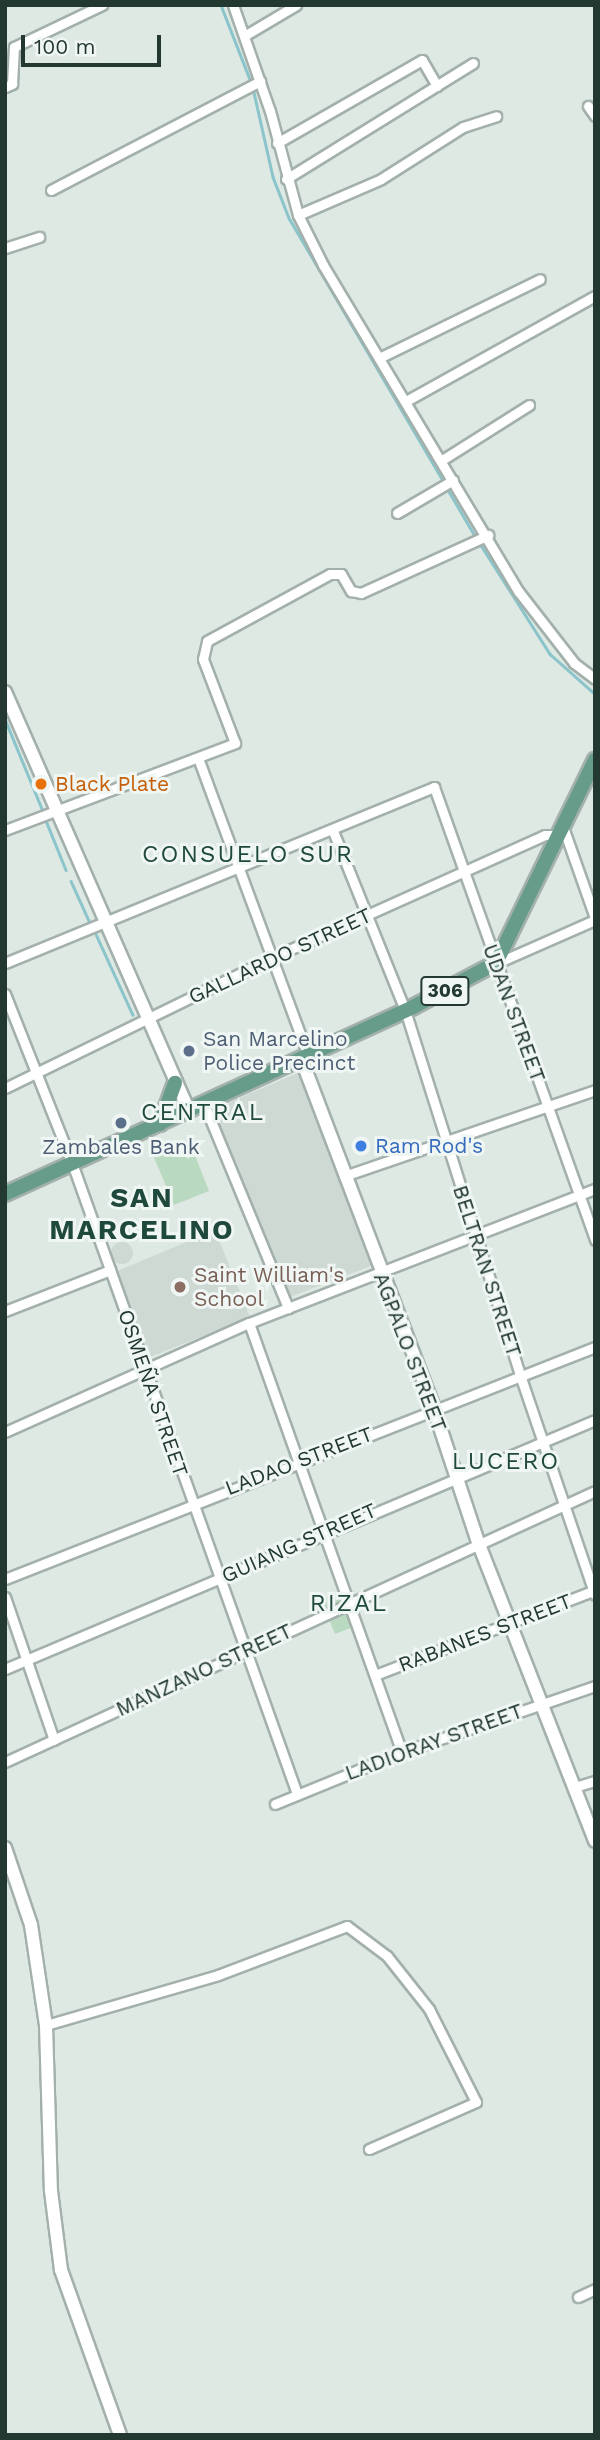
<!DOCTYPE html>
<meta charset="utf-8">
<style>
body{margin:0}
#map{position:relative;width:600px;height:2440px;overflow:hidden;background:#dfe9e4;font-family:"Work Sans",sans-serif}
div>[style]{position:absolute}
.built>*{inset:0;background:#ced9d3}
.round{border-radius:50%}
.green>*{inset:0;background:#b9d9c0}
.stream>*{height:2.5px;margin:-1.25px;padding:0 1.25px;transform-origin:1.25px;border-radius:1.25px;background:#8bc5cb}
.roads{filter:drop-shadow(2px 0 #a3b0ab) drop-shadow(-2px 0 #a3b0ab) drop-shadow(0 2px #a3b0ab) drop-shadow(0 -2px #a3b0ab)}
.street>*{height:9px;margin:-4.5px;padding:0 4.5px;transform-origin:4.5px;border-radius:4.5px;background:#fff}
.secondary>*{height:12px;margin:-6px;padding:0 6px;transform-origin:6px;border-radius:6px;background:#fff}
.primary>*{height:14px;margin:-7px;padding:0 7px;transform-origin:7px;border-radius:7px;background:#679c8b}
.dots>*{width:19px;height:19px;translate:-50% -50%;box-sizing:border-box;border:4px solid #eff6f3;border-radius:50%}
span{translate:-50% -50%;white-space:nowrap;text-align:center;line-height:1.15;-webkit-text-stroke:6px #eff6f3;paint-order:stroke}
.shield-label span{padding:2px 5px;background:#eff6f3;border:2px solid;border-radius:5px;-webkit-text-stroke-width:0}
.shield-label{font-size:19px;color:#223831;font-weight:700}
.food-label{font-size:21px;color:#c56008}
.left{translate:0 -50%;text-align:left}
.street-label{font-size:21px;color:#223831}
.service-label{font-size:21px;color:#4e5e75}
.shop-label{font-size:21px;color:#366cbe}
.education-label{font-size:21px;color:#785e54}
.quarter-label{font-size:24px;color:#1f493c;letter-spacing:2px}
.district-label{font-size:28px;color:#1f493c;font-weight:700;letter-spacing:2px}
.frame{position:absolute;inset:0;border:7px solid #223831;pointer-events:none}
.scale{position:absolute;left:21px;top:35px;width:140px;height:32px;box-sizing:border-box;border:4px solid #223831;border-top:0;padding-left:9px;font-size:21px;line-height:24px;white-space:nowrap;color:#223831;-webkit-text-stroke:5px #eff6f3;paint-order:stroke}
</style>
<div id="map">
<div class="built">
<i style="clip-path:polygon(300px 1072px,371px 1266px,290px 1297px,211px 1110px)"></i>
<i style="clip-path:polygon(215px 1230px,250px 1317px,150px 1357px,115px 1272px)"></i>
<i class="round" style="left:111px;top:1242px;width:22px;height:22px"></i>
</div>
<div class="green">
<i style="clip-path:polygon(189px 1140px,209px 1191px,174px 1205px,153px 1155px)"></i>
<i style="clip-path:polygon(339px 1592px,353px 1627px,335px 1634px,321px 1599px)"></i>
</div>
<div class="stream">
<i style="left:221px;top:5px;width:83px;rotate:68.7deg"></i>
<i style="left:253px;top:88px;width:91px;rotate:77.3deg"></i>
<i style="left:273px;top:177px;width:44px;rotate:68.7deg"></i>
<i style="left:289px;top:218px;width:306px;rotate:59.6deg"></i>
<i style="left:447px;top:488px;width:56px;rotate:59.7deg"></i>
<i style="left:479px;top:542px;width:133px;rotate:57.6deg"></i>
<i style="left:550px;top:654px;width:60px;rotate:41.6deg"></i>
<i style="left:5px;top:719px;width:100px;rotate:67.6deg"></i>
<i style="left:45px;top:818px;width:56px;rotate:68deg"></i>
<i style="left:71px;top:881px;width:48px;rotate:65.6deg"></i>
<i style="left:95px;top:932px;width:91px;rotate:65.4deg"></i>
</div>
<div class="roads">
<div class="street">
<i style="left:233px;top:5px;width:112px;rotate:70.8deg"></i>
<i style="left:270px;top:111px;width:108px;rotate:74.9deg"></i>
<i style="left:298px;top:215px;width:56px;rotate:63.4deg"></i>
<i style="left:323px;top:265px;width:381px;rotate:59.1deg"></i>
<i style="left:519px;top:592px;width:90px;rotate:52.2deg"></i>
<i style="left:574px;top:663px;width:26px;rotate:37deg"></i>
<i style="left:244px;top:36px;width:61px;rotate:-30.8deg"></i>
<i style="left:5px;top:87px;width:8px;rotate:-23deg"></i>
<i style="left:12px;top:84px;width:37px;rotate:-87deg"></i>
<i style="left:14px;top:47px;width:98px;rotate:-25.5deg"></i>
<i style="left:588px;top:106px;width:12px;rotate:55deg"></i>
<i style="left:277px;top:143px;width:167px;rotate:-29.8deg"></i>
<i style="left:422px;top:60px;width:30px;rotate:60deg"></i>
<i style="left:286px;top:179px;width:220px;rotate:-31.8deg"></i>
<i style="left:51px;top:190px;width:236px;rotate:-27.5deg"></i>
<i style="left:298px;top:215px;width:90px;rotate:-23.4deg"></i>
<i style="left:381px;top:179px;width:97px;rotate:-32.4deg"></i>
<i style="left:463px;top:127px;width:35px;rotate:-18deg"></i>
<i style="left:5px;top:248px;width:36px;rotate:-18deg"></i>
<i style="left:379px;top:358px;width:179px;rotate:-26.1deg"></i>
<i style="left:406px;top:401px;width:216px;rotate:-29.1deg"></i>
<i style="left:442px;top:460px;width:103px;rotate:-32.3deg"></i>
<i style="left:397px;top:513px;width:65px;rotate:-30.5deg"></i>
<i style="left:198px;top:758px;width:317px;rotate:69.7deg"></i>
<i style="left:563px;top:827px;width:96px;rotate:70.6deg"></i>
<i style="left:5px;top:830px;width:246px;rotate:-20.7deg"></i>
<i style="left:235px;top:743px;width:90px;rotate:-110.9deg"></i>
<i style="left:203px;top:659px;width:18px;rotate:-77deg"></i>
<i style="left:207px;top:641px;width:140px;rotate:-28.6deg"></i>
<i style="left:330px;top:574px;width:11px"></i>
<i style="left:341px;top:574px;width:20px;rotate:60deg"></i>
<i style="left:351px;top:591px;width:10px;rotate:11deg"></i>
<i style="left:361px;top:593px;width:140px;rotate:-24.5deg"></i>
<i style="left:333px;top:831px;width:193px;rotate:68.1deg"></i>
<i style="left:405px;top:1010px;width:383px;rotate:72.5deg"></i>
<i style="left:520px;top:1375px;width:232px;rotate:71.2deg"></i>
<i style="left:5px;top:963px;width:464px;rotate:-22.3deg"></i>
<i style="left:434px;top:787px;width:481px;rotate:70.4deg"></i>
<i style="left:497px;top:963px;width:107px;rotate:-23.7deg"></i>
<i style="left:5px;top:994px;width:182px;rotate:68.4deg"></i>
<i style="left:72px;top:1163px;width:670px;rotate:70.37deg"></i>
<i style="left:5px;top:1088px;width:296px;rotate:-26deg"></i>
<i style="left:271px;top:958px;width:300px;rotate:-24.2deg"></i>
<i style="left:545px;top:835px;width:13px"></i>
<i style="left:204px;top:1104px;width:221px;rotate:67.6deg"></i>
<i style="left:344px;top:1176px;width:265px;rotate:-18.9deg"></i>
<i style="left:5px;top:1311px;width:113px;rotate:-21.3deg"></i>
<i style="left:249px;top:1323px;width:455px;rotate:70.4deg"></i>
<i style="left:5px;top:1432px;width:267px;rotate:-24.1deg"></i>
<i style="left:249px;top:1323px;width:371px;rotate:-21.2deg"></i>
<i style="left:5px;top:1579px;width:634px;rotate:-21.47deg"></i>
<i style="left:5px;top:1597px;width:151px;rotate:71.1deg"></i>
<i style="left:5px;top:1669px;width:640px;rotate:-22.88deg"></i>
<i style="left:375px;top:1675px;width:236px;rotate:-21.1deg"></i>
<i style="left:5px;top:1762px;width:649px;rotate:-24.67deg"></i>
<i style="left:575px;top:1787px;width:21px;rotate:-17deg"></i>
<i style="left:275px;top:1804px;width:137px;rotate:-22.3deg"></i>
<i style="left:402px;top:1752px;width:204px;rotate:-18.9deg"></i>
<i style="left:46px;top:2025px;width:179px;rotate:-16.2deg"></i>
<i style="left:218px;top:1975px;width:138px;rotate:-20.8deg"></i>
<i style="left:347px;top:1926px;width:50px;rotate:36.9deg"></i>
<i style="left:387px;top:1956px;width:68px;rotate:51.6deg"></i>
<i style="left:429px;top:2009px;width:104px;rotate:63.2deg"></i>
<i style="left:476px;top:2102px;width:117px;rotate:156.3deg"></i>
<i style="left:578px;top:2297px;width:19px;rotate:-25deg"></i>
</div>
<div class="secondary">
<i style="left:5px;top:692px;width:458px;rotate:66.3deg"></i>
<i style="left:301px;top:1058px;width:375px;rotate:69.2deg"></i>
<i style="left:434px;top:1409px;width:140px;rotate:71.7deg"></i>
<i style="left:478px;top:1542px;width:321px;rotate:68.6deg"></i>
<i style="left:5px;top:1848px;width:81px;rotate:71.3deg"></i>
<i style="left:31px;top:1925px;width:101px;rotate:81.5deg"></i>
<i style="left:46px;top:2025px;width:166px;rotate:88.3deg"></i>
<i style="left:51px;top:2191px;width:80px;rotate:82.8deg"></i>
<i style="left:61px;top:2270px;width:175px;rotate:70.3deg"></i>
</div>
<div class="primary">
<i style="left:160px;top:1124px;width:44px;rotate:-69.9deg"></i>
<i style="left:5px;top:1194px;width:449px;rotate:-24.6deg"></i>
<i style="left:413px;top:1007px;width:94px;rotate:-27.9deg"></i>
<i style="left:496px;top:963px;width:226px;rotate:-64deg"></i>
</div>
</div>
<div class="dots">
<i style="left:41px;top:784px;background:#e8710a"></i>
<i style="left:189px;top:1051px;background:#5c6f8a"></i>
<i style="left:121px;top:1123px;background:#5c6f8a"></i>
<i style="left:361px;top:1146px;background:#3f7fe0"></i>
<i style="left:180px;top:1287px;background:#8d6e63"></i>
</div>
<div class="shield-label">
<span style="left:445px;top:991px">306</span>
</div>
<div class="food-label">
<span class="left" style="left:55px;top:784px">Black Plate</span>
</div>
<div class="street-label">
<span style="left:280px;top:956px;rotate:-25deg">GALLARDO STREET</span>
<span style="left:514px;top:1013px;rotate:70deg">UDAN STREET</span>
<span style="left:487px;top:1271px;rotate:72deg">BELTRAN STREET</span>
<span style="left:410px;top:1352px;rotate:69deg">AGPALO STREET</span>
<span style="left:153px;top:1393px;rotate:71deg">OSMEÑA STREET</span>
<span style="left:299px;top:1461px;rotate:-21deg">LADAO STREET</span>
<span style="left:299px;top:1543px;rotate:-24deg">GUIANG STREET</span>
<span style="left:485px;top:1633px;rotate:-21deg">RABANES STREET</span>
<span style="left:204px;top:1670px;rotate:-25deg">MANZANO STREET</span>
<span style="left:434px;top:1742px;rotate:-20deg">LADIORAY STREET</span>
</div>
<div class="service-label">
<span class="left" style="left:203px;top:1051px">San Marcelino<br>Police Precinct</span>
<span style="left:121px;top:1147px">Zambales Bank</span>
</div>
<div class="shop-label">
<span class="left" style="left:375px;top:1146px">Ram Rod's</span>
</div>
<div class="education-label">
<span class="left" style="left:194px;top:1287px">Saint William's<br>School</span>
</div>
<div class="quarter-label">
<span style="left:248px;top:855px">CONSUELO SUR</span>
<span style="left:203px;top:1113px">CENTRAL</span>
<span style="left:506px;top:1462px">LUCERO</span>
<span style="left:349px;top:1604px">RIZAL</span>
</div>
<div class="district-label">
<span style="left:142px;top:1214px">SAN<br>MARCELINO</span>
</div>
<div class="frame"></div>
<div class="scale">100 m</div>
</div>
